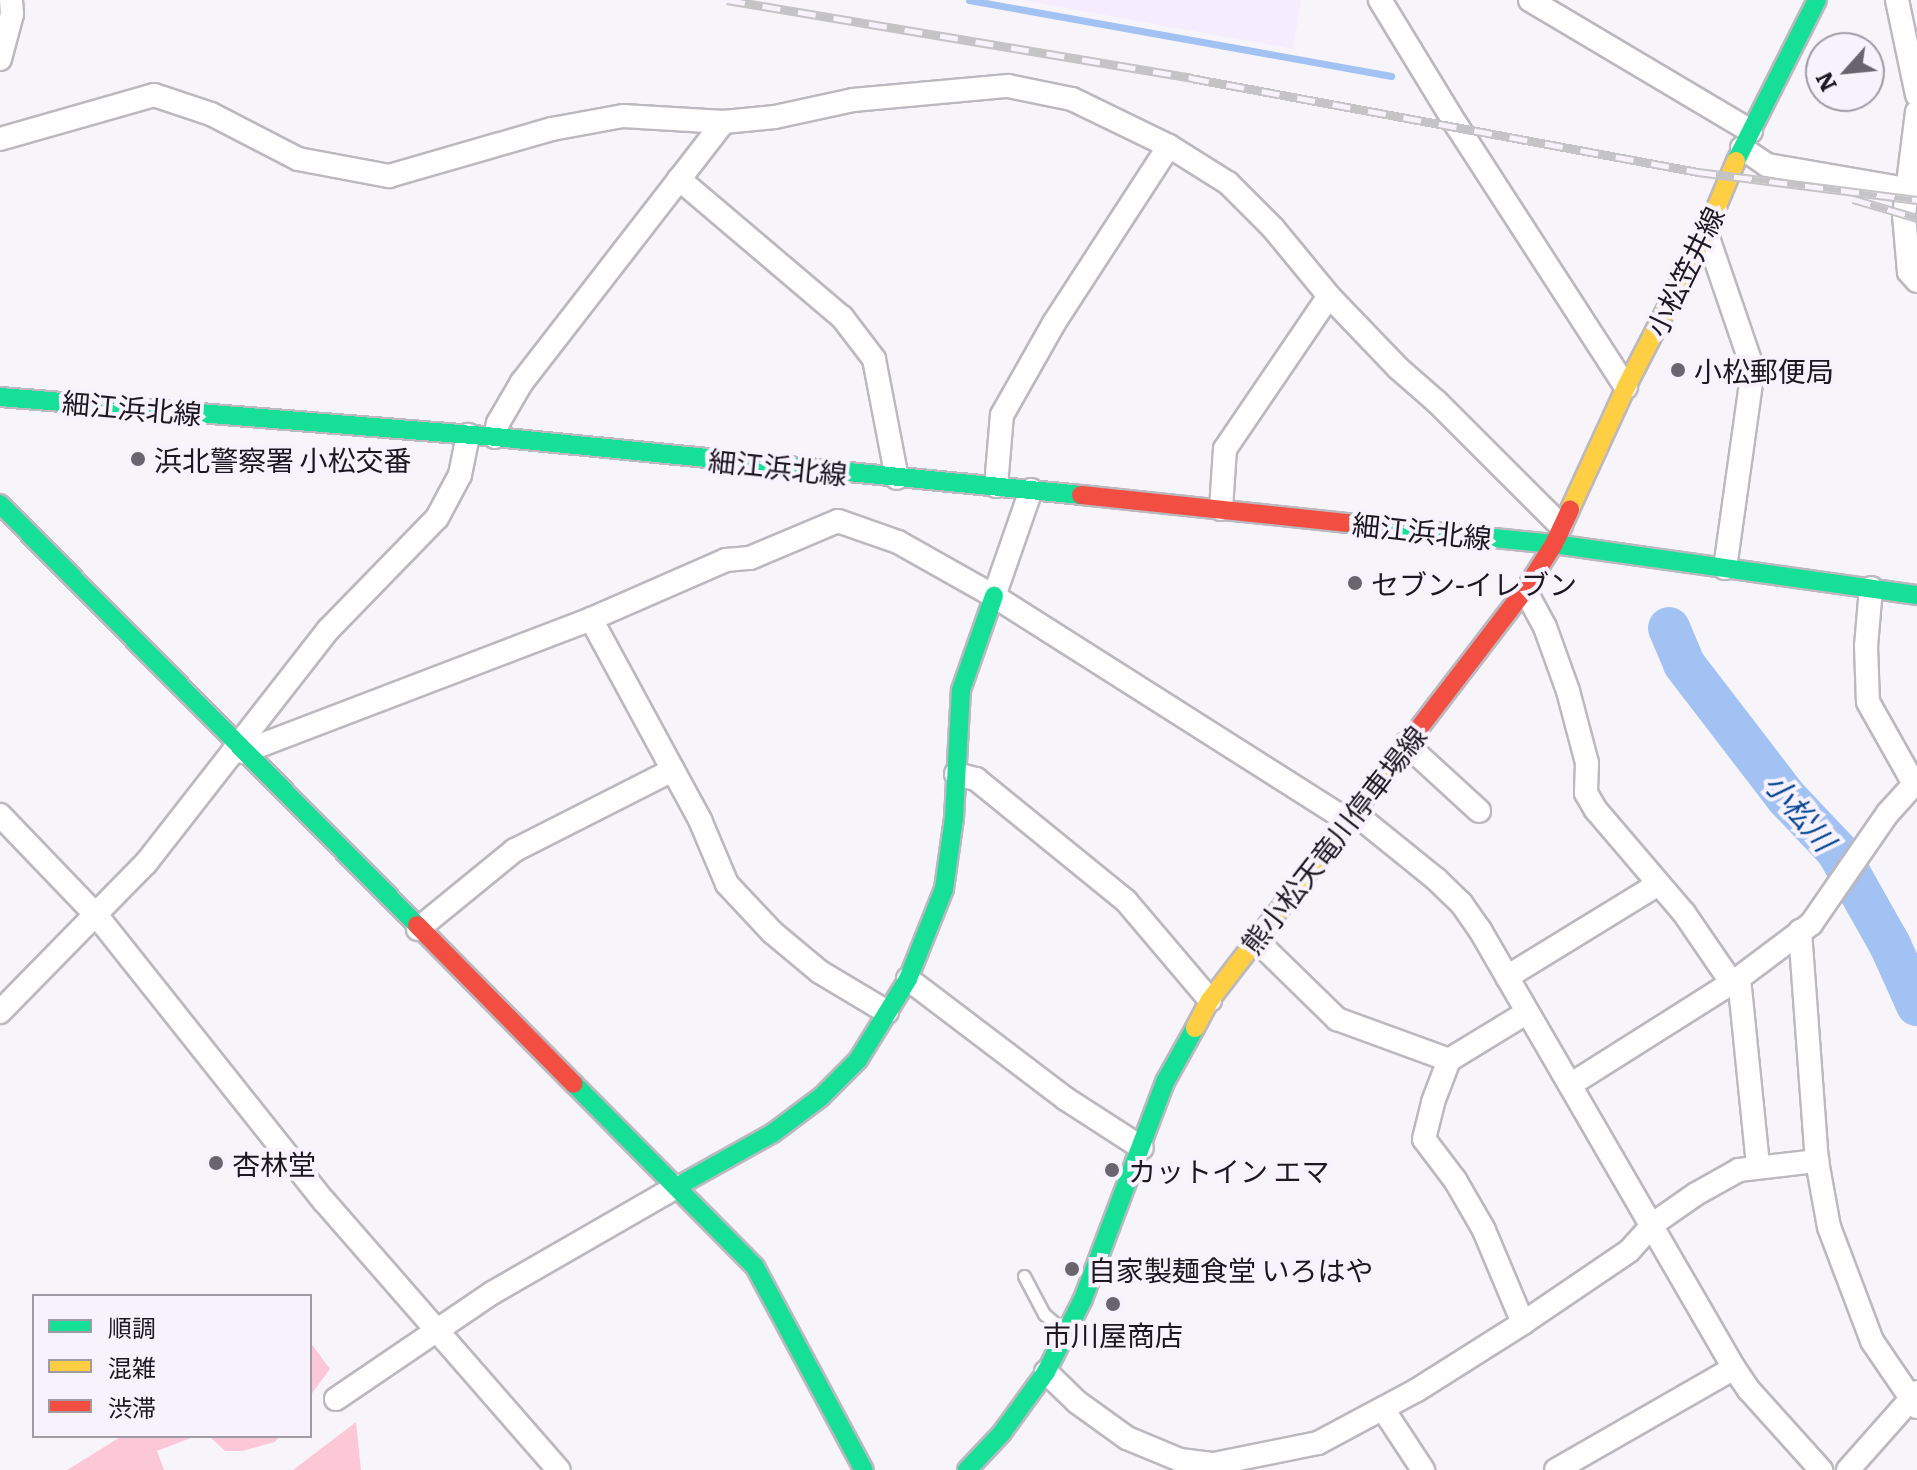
<!DOCTYPE html>
<meta charset="utf-8">
<style>
body{margin:0}
#map{position:relative;width:1917px;height:1470px;overflow:hidden;background:#f8f5fa;font-family:Literata,"Noto Sans JP",serif}
div>[style]{position:absolute}
.built>*{inset:0;background:#f5ecfd}
.forest>*{inset:0;background:#fcc8d8}
.stream>*{height:7px;margin:-3.5px;padding:0 3.5px;transform-origin:3.5px;border-radius:3.5px;background:#a1c2f2}
.river>*{height:42px;margin:-21px;padding:0 21px;transform-origin:21px;border-radius:21px;background:#a1c2f2}
.roads{filter:drop-shadow(2px 0 #bcb8bf) drop-shadow(-2px 0 #bcb8bf) drop-shadow(0 2px #bcb8bf) drop-shadow(0 -2px #bcb8bf)}
.lane>*{height:11px;margin:-5.5px;padding:0 5.5px;transform-origin:5.5px;border-radius:5.5px;background:#fefefe}
.street>*{height:22px;margin:-11px;padding:0 11px;transform-origin:11px;border-radius:11px;background:#fefefe}
.fast>*{height:18px;margin:-9px;padding:0 9px;transform-origin:9px;border-radius:9px;background:#16e098}
.slow>*{height:18px;margin:-9px;padding:0 9px;transform-origin:9px;border-radius:9px;background:#ffcf43}
.jam>*{height:18px;margin:-9px;padding:0 9px;transform-origin:9px;border-radius:9px;background:#f24e42}
.rail>*{height:9px;margin-top:-4.5px;transform-origin:0;background:repeating-linear-gradient(90deg,#f8f2fd 0 18px,#c4c3c5 0 36px);box-sizing:border-box;border-block:2px solid #c4c3c5}
.dots>*{width:22px;height:22px;translate:-50% -50%;box-sizing:border-box;border:4px solid #f8f2fd;border-radius:50%}
span{translate:-50% -50%;white-space:nowrap;text-align:center;line-height:1.15;-webkit-text-stroke:8px #f8f2fd;paint-order:stroke}
.street-label{font-size:28px;color:#1c1720}
.poi-label{font-size:28px;color:#1c1720}
.left{translate:0 -50%;text-align:left}
.water-label{font-size:30px;color:#044794;font-style:italic}
.legend{position:absolute;left:32px;top:1294px;width:280px;height:144px;box-sizing:border-box;background:#f8f2fd;border:2px solid #a09aa5;margin:0;padding:10px 14px;list-style:none;font-size:24px;color:#1c1720}
.legend li{display:flex;align-items:center;gap:16px;height:40px}
.legend b{width:40px;border:2px solid #a09aa5}
.north{position:absolute;left:1805px;top:32px;width:80px;height:80px;box-sizing:border-box;background:#f8f2fd;border:2px solid #a09aa5;border-radius:50%;rotate:243deg;font-size:22px;font-weight:700;line-height:32px;text-align:center;color:#1c1720}
.north::after{content:'';display:block;margin:auto;width:28px;height:36px;background:#69656c;clip-path:polygon(50% 0,100% 100%,50% 72%,0 100%)}
</style>
<div id="map">
<div class="built">
<i style="clip-path:polygon(1021px 0,1301px 0,1293px 49px)"></i>
</div>
<div class="forest">
<i style="clip-path:polygon(310px 1342px,330px 1369px,310px 1396px)"></i>
<i style="clip-path:polygon(356px 1422px,361px 1470px,293px 1470px)"></i>
<i style="clip-path:polygon(122px 1436px,196px 1436px,157px 1451px,164px 1470px,67px 1470px)"></i>
<i style="clip-path:polygon(209px 1436px,280px 1436px,275px 1442px,242px 1451px,225px 1451px)"></i>
</div>
<div class="stream">
<i style="left:969px;top:0;width:429px;rotate:10.2deg"></i>
</div>
<div class="river">
<i style="left:1669px;top:628px;width:39px;rotate:67deg"></i>
<i style="left:1684px;top:664px;width:168px;rotate:52.5deg"></i>
<i style="left:1786px;top:797px;width:74px;rotate:46.6deg"></i>
<i style="left:1837px;top:851px;width:108px;rotate:60.6deg"></i>
<i style="left:1890px;top:945px;width:66px;rotate:65.8deg"></i>
</div>
<div class="roads">
<div class="lane">
<i style="left:1024px;top:1276px;width:43px;rotate:62.2deg"></i>
<i style="left:1044px;top:1314px;width:23px;rotate:40deg"></i>
</div>
<div class="street">
<i style="left:1380px;top:0;width:148px;rotate:58.6deg"></i>
<i style="left:1457px;top:126px;width:311px;rotate:57.1deg"></i>
<i style="left:1530px;top:0;width:257px;rotate:30.7deg"></i>
<i style="left:1897px;top:0;width:97px;rotate:78.1deg"></i>
<i style="left:0;top:59px;width:47px;rotate:-75.1deg"></i>
<i style="left:12px;top:14px;width:14px;rotate:-94deg"></i>
<i style="left:1917px;top:112px;width:104px;rotate:97.2deg"></i>
<i style="left:1904px;top:215px;width:57px;rotate:85deg"></i>
<i style="left:1909px;top:272px;width:12px;rotate:48deg"></i>
<i style="left:0;top:139px;width:160px;rotate:-15.9deg"></i>
<i style="left:154px;top:95px;width:60px;rotate:18.4deg"></i>
<i style="left:211px;top:114px;width:98px;rotate:27.3deg"></i>
<i style="left:298px;top:159px;width:93px;rotate:10.6deg"></i>
<i style="left:389px;top:176px;width:170px;rotate:-16.1deg"></i>
<i style="left:552px;top:129px;width:72px;rotate:-10.4deg"></i>
<i style="left:623px;top:116px;width:101px;rotate:3.4deg"></i>
<i style="left:724px;top:122px;width:51px;rotate:-5.6deg"></i>
<i style="left:775px;top:117px;width:80px;rotate:-12.3deg"></i>
<i style="left:853px;top:100px;width:156px;rotate:-5.2deg"></i>
<i style="left:1008px;top:86px;width:65px;rotate:11.5deg"></i>
<i style="left:1072px;top:99px;width:108px;rotate:25.9deg"></i>
<i style="left:1169px;top:146px;width:70px;rotate:32.1deg"></i>
<i style="left:1228px;top:183px;width:64px;rotate:45deg"></i>
<i style="left:1273px;top:228px;width:88px;rotate:50.5deg"></i>
<i style="left:1329px;top:296px;width:100px;rotate:46.2deg"></i>
<i style="left:1398px;top:368px;width:52px;rotate:41.1deg"></i>
<i style="left:1437px;top:402px;width:175px;rotate:45deg"></i>
<i style="left:1742px;top:148px;width:30px;rotate:34deg"></i>
<i style="left:1767px;top:165px;width:141px;rotate:9.8deg"></i>
<i style="left:679px;top:179px;width:214px;rotate:40.3deg"></i>
<i style="left:842px;top:317px;width:53px;rotate:52.7deg"></i>
<i style="left:874px;top:359px;width:121px;rotate:79.1deg"></i>
<i style="left:1706px;top:232px;width:145px;rotate:71.1deg"></i>
<i style="left:1753px;top:369px;width:201px;rotate:98deg"></i>
<i style="left:495px;top:437px;width:14px;rotate:-78deg"></i>
<i style="left:498px;top:423px;width:48px;rotate:-59.7deg"></i>
<i style="left:522px;top:382px;width:329px;rotate:-52.2deg"></i>
<i style="left:996px;top:486px;width:71px;rotate:-85.2deg"></i>
<i style="left:1002px;top:415px;width:106px;rotate:-60.5deg"></i>
<i style="left:1054px;top:323px;width:211px;rotate:-57deg"></i>
<i style="left:1031px;top:490px;width:112px;rotate:109.2deg"></i>
<i style="left:994px;top:596px;width:418px;rotate:32.4deg"></i>
<i style="left:1221px;top:509px;width:60px;rotate:-86.2deg"></i>
<i style="left:1225px;top:449px;width:185px;rotate:-55.8deg"></i>
<i style="left:1871px;top:588px;width:58px;rotate:94.9deg"></i>
<i style="left:1866px;top:646px;width:56px;rotate:88deg"></i>
<i style="left:1868px;top:702px;width:94px;rotate:60.7deg"></i>
<i style="left:1525px;top:590px;width:42px;rotate:61.6deg"></i>
<i style="left:1545px;top:627px;width:68px;rotate:70.2deg"></i>
<i style="left:1568px;top:691px;width:74px;rotate:75.2deg"></i>
<i style="left:1587px;top:763px;width:30px;rotate:92deg"></i>
<i style="left:1586px;top:793px;width:20px;rotate:60deg"></i>
<i style="left:1596px;top:810px;width:135px;rotate:49.5deg"></i>
<i style="left:1684px;top:913px;width:85px;rotate:55.6deg"></i>
<i style="left:591px;top:619px;width:229px;rotate:61.5deg"></i>
<i style="left:700px;top:820px;width:69px;rotate:67.1deg"></i>
<i style="left:727px;top:884px;width:66px;rotate:46.8deg"></i>
<i style="left:772px;top:932px;width:62px;rotate:39.8deg"></i>
<i style="left:820px;top:972px;width:78px;rotate:30.8deg"></i>
<i style="left:1406px;top:744px;width:99px;rotate:42.5deg"></i>
<i style="left:243px;top:752px;width:373px;rotate:-20.9deg"></i>
<i style="left:591px;top:619px;width:147px;rotate:-23.6deg"></i>
<i style="left:726px;top:560px;width:24px;rotate:-5deg"></i>
<i style="left:750px;top:558px;width:95px;rotate:-22.8deg"></i>
<i style="left:838px;top:521px;width:64px;rotate:19.3deg"></i>
<i style="left:898px;top:542px;width:110px;rotate:29.4deg"></i>
<i style="left:956px;top:774px;width:21px;rotate:14deg"></i>
<i style="left:976px;top:779px;width:193px;rotate:39.1deg"></i>
<i style="left:1126px;top:901px;width:130px;rotate:49.7deg"></i>
<i style="left:1353px;top:812px;width:107px;rotate:38.9deg"></i>
<i style="left:1436px;top:879px;width:35px;rotate:44deg"></i>
<i style="left:1461px;top:903px;width:33px;rotate:55deg"></i>
<i style="left:1480px;top:930px;width:506px;rotate:59.89deg"></i>
<i style="left:1734px;top:1368px;width:27px;rotate:56deg"></i>
<i style="left:1749px;top:1390px;width:108px;rotate:48deg"></i>
<i style="left:0;top:815px;width:140px;rotate:46.2deg"></i>
<i style="left:97px;top:916px;width:364px;rotate:51.5deg"></i>
<i style="left:324px;top:1201px;width:357px;rotate:48.9deg"></i>
<i style="left:418px;top:929px;width:125px;rotate:-39.2deg"></i>
<i style="left:515px;top:850px;width:177px;rotate:-26.9deg"></i>
<i style="left:1800px;top:931px;width:231px;rotate:85.8deg"></i>
<i style="left:1817px;top:1161px;width:67px;rotate:79.7deg"></i>
<i style="left:1829px;top:1227px;width:122px;rotate:69.3deg"></i>
<i style="left:1872px;top:1341px;width:80px;rotate:55.7deg"></i>
<i style="left:1255px;top:939px;width:115px;rotate:44.3deg"></i>
<i style="left:1337px;top:1019px;width:119px;rotate:20.1deg"></i>
<i style="left:1507px;top:977px;width:178px;rotate:-31.5deg"></i>
<i style="left:1739px;top:978px;width:189px;rotate:84.2deg"></i>
<i style="left:908px;top:979px;width:198px;rotate:37.2deg"></i>
<i style="left:1066px;top:1099px;width:90px;rotate:32.8deg"></i>
<i style="left:0;top:1012px;width:209px;rotate:-45.6deg"></i>
<i style="left:146px;top:863px;width:296px;rotate:-52deg"></i>
<i style="left:328px;top:630px;width:156px;rotate:-45.8deg"></i>
<i style="left:437px;top:518px;width:49px;rotate:-61.9deg"></i>
<i style="left:460px;top:475px;width:41px;rotate:-78.7deg"></i>
<i style="left:1570px;top:1085px;width:200px;rotate:-32.3deg"></i>
<i style="left:1739px;top:978px;width:90px;rotate:-36.9deg"></i>
<i style="left:1811px;top:924px;width:135px;rotate:-55.3deg"></i>
<i style="left:1888px;top:813px;width:43px;rotate:-47.8deg"></i>
<i style="left:1523px;top:1323px;width:101px;rotate:-112.8deg"></i>
<i style="left:1484px;top:1230px;width:58px;rotate:-120.1deg"></i>
<i style="left:1455px;top:1180px;width:51px;rotate:-127.1deg"></i>
<i style="left:1424px;top:1139px;width:38px;rotate:-76deg"></i>
<i style="left:1433px;top:1102px;width:45px;rotate:-69.1deg"></i>
<i style="left:1449px;top:1060px;width:90px;rotate:-31.4deg"></i>
<i style="left:1046px;top:1372px;width:43px;rotate:44.1deg"></i>
<i style="left:1077px;top:1402px;width:62px;rotate:35.8deg"></i>
<i style="left:1127px;top:1438px;width:57px;rotate:22.5deg"></i>
<i style="left:1180px;top:1460px;width:34px;rotate:7deg"></i>
<i style="left:1214px;top:1464px;width:106px;rotate:-11.4deg"></i>
<i style="left:1318px;top:1443px;width:112px;rotate:-28.2deg"></i>
<i style="left:1417px;top:1390px;width:125px;rotate:-32.3deg"></i>
<i style="left:1523px;top:1323px;width:128px;rotate:-34.2deg"></i>
<i style="left:1629px;top:1251px;width:36px;rotate:-48deg"></i>
<i style="left:1653px;top:1224px;width:52px;rotate:-34.9deg"></i>
<i style="left:1696px;top:1194px;width:49px;rotate:-29.2deg"></i>
<i style="left:1739px;top:1170px;width:79px;rotate:-6.6deg"></i>
<i style="left:336px;top:1399px;width:189px;rotate:-34.2deg"></i>
<i style="left:492px;top:1293px;width:215px;rotate:-29.9deg"></i>
<i style="left:1383px;top:1409px;width:73px;rotate:56.7deg"></i>
<i style="left:1556px;top:1470px;width:205px;rotate:-29.8deg"></i>
<i style="left:1848px;top:1470px;width:104px;rotate:-48.5deg"></i>
</div>
<div class="fast">
<i style="left:1736px;top:161px;width:180px;rotate:-63.3deg"></i>
<i style="left:0;top:397px;width:497px;rotate:4.6deg"></i>
<i style="left:495px;top:437px;width:589px;rotate:5.65deg"></i>
<i style="left:0;top:504px;width:593px;rotate:45.27deg"></i>
<i style="left:1347px;top:523px;width:208px;rotate:5.8deg"></i>
<i style="left:1554px;top:544px;width:367px;rotate:8deg"></i>
<i style="left:574px;top:1084px;width:257px;rotate:45.3deg"></i>
<i style="left:755px;top:1267px;width:230px;rotate:61.8deg"></i>
<i style="left:678px;top:1186px;width:109px;rotate:-29.2deg"></i>
<i style="left:773px;top:1133px;width:60px;rotate:-36.9deg"></i>
<i style="left:821px;top:1097px;width:52px;rotate:-45deg"></i>
<i style="left:858px;top:1060px;width:95px;rotate:-58.3deg"></i>
<i style="left:908px;top:979px;width:97px;rotate:-68.2deg"></i>
<i style="left:944px;top:889px;width:72px;rotate:-82deg"></i>
<i style="left:954px;top:818px;width:128px;rotate:-86.9deg"></i>
<i style="left:961px;top:690px;width:100px;rotate:-70.7deg"></i>
<i style="left:967px;top:1470px;width:50px;rotate:-46.6deg"></i>
<i style="left:1001px;top:1434px;width:77px;rotate:-54deg"></i>
<i style="left:1046px;top:1372px;width:82px;rotate:-63.1deg"></i>
<i style="left:1083px;top:1299px;width:232px;rotate:-69.3deg"></i>
<i style="left:1165px;top:1082px;width:62px;rotate:-60.9deg"></i>
</div>
<div class="slow">
<i style="left:1570px;top:509px;width:134px;rotate:-65.3deg"></i>
<i style="left:1626px;top:387px;width:174px;rotate:-62.7deg"></i>
<i style="left:1706px;top:232px;width:77px;rotate:-67.1deg"></i>
<i style="left:1195px;top:1028px;width:32px;rotate:-62deg"></i>
<i style="left:1210px;top:1000px;width:322px;rotate:-52.5deg"></i>
</div>
<div class="jam">
<i style="left:1081px;top:495px;width:267px;rotate:6deg"></i>
<i style="left:1406px;top:745px;width:195px;rotate:-52.5deg"></i>
<i style="left:1525px;top:590px;width:54px;rotate:-57.8deg"></i>
<i style="left:1554px;top:544px;width:38px;rotate:-65deg"></i>
<i style="left:417px;top:925px;width:223px;rotate:45.4deg"></i>
</div>
</div>
<div class="rail">
<i style="left:727px;top:0;width:471px;rotate:9.5deg"></i>
<i style="left:1191px;top:78px;width:516px;rotate:10.5deg"></i>
<i style="left:1698px;top:172px;width:221px;rotate:7.3deg"></i>
<i style="left:1853px;top:199px;width:67px;rotate:16.5deg"></i>
</div>
<div class="dots">
<i style="left:1678px;top:370px;background:#69656c"></i>
<i style="left:138px;top:459px;background:#69656c"></i>
<i style="left:1355px;top:583px;background:#69656c"></i>
<i style="left:216px;top:1163px;background:#69656c"></i>
<i style="left:1112px;top:1170px;background:#69656c"></i>
<i style="left:1072px;top:1269px;background:#69656c"></i>
<i style="left:1113px;top:1304px;background:#69656c"></i>
</div>
<div class="street-label">
<span style="left:1684px;top:271px;rotate:-64deg">小松笠井線</span>
<span style="left:132px;top:407px;rotate:5deg">細江浜北線</span>
<span style="left:778px;top:466px;rotate:6deg">細江浜北線</span>
<span style="left:1422px;top:530px;rotate:6deg">細江浜北線</span>
<span style="left:1333px;top:839px;rotate:-52deg">熊小松天竜川停車場線</span>
</div>
<div class="poi-label">
<span class="left" style="left:1694px;top:370px">小松郵便局</span>
<span class="left" style="left:154px;top:459px">浜北警察署 小松交番</span>
<span class="left" style="left:1371px;top:583px">セブン-イレブン</span>
<span class="left" style="left:232px;top:1163px">杏林堂</span>
<span class="left" style="left:1128px;top:1170px">カットイン エマ</span>
<span class="left" style="left:1088px;top:1269px">自家製麺食堂 いろはや</span>
<span style="left:1113px;top:1334px">市川屋商店</span>
</div>
<div class="water-label">
<span style="left:1801px;top:811px;rotate:50deg">小松川</span>
</div>
<ul class="legend">
<li><b style="height:10px;background:#16e098"></b>順調</li>
<li><b style="height:10px;background:#ffcf43"></b>混雑</li>
<li><b style="height:10px;background:#f24e42"></b>渋滞</li>
</ul>
<div class="north">N</div>
</div>
